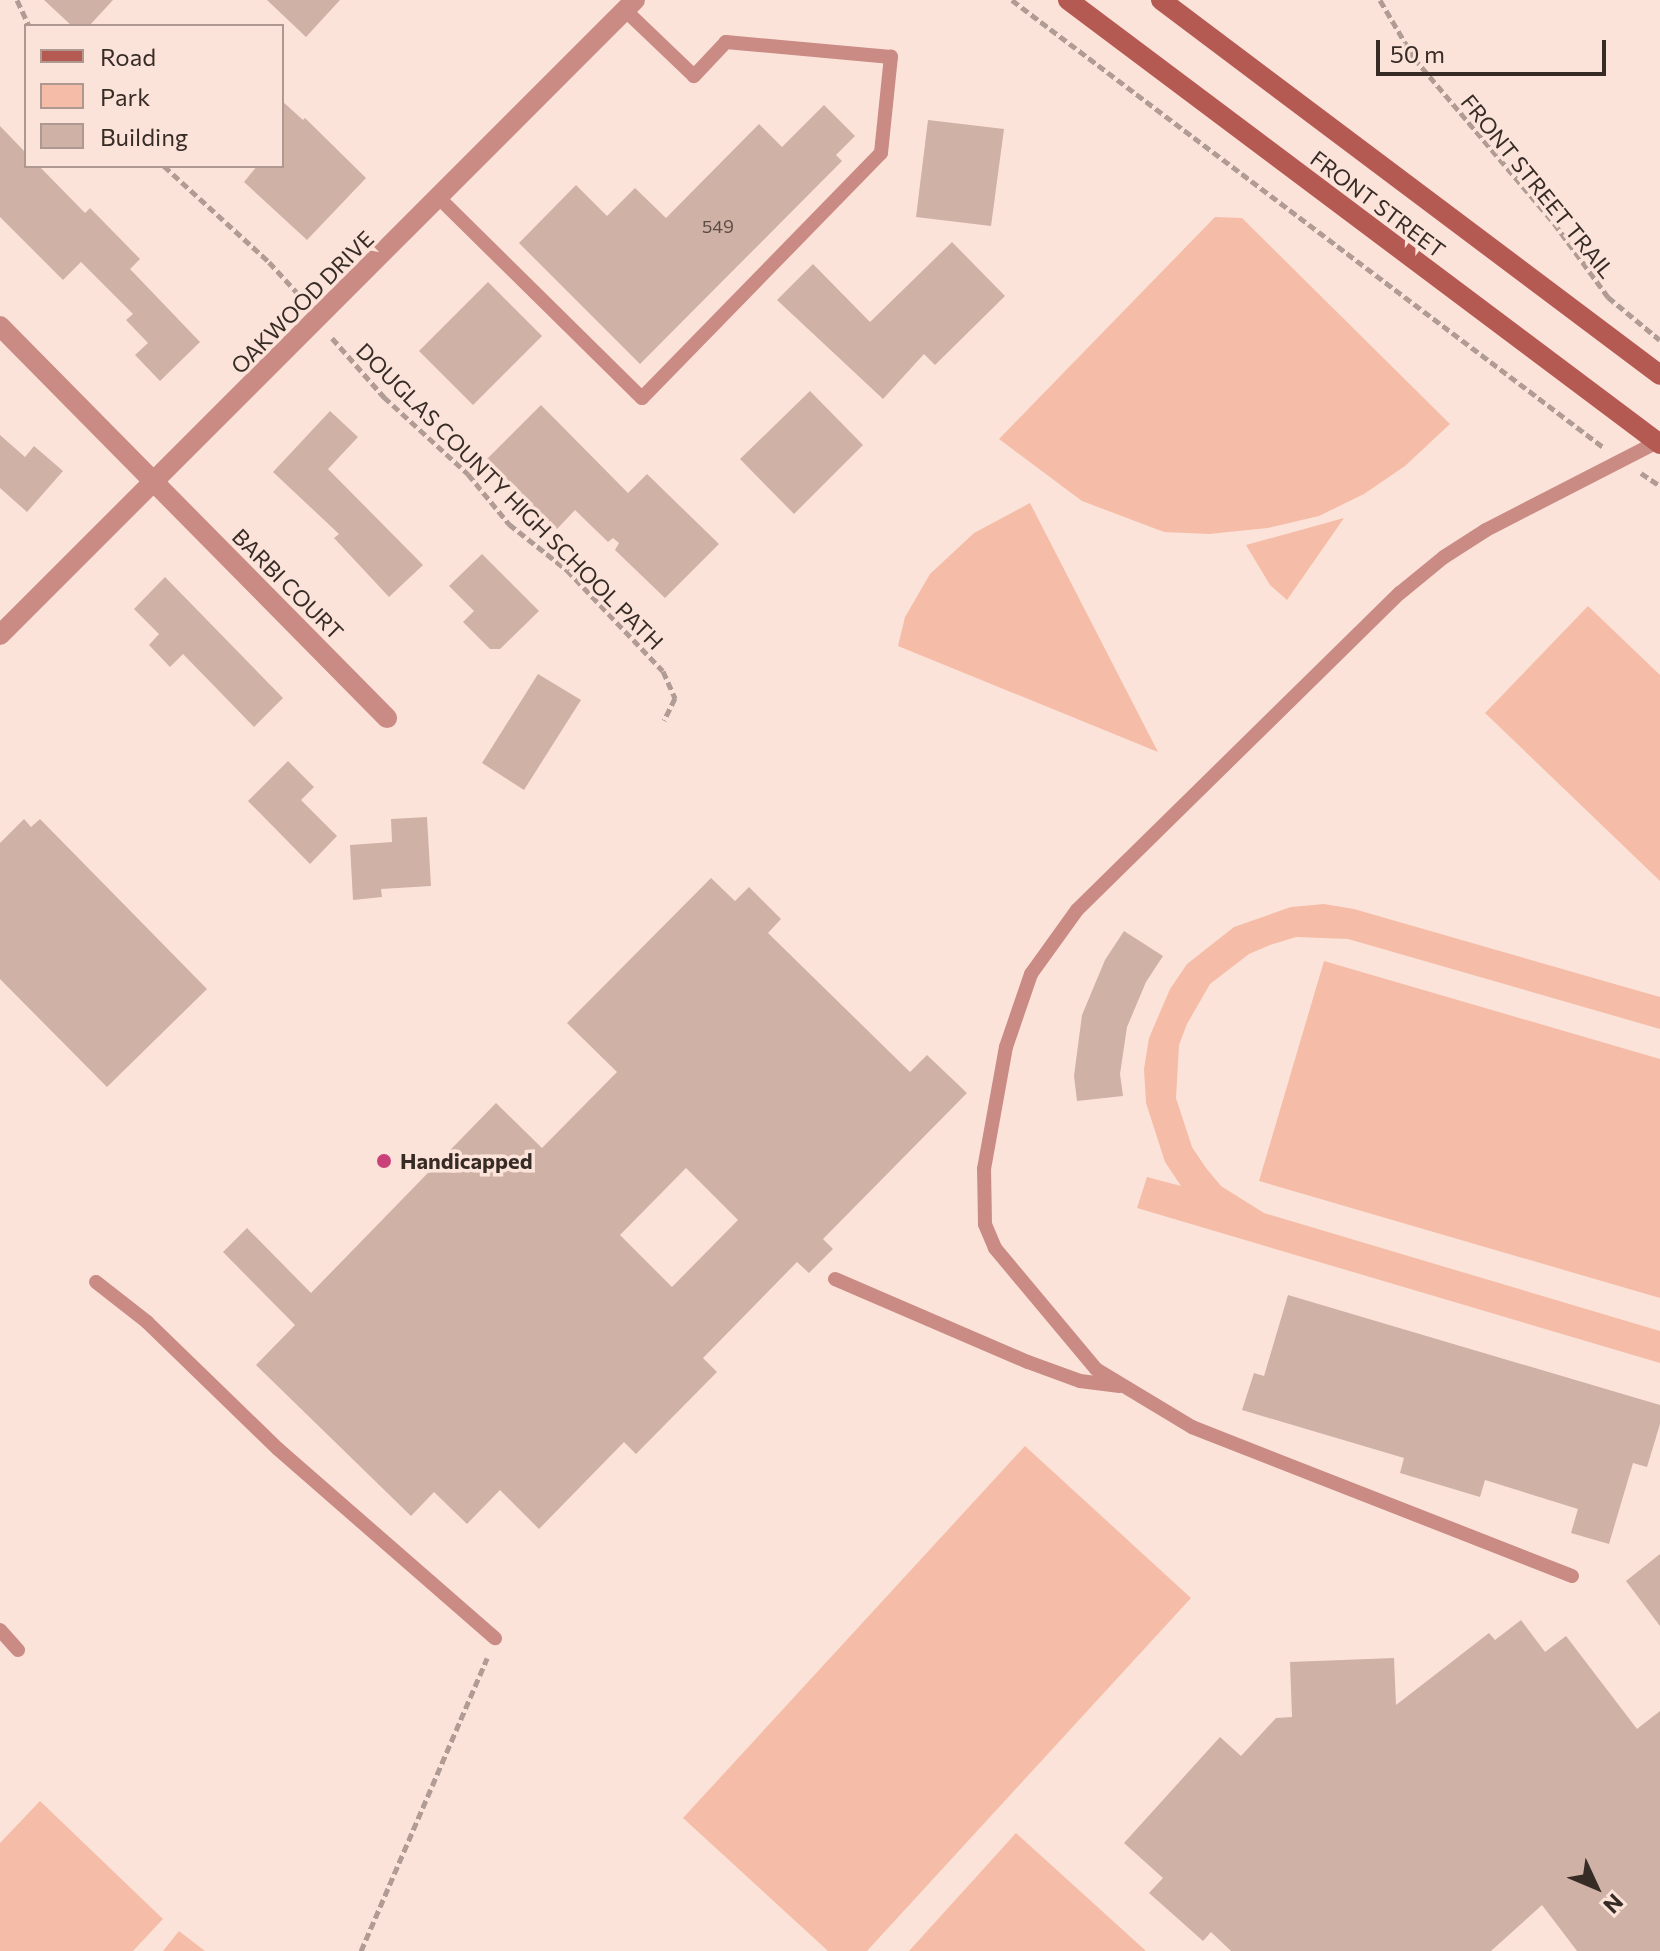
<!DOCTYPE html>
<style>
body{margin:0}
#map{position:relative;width:1660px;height:1951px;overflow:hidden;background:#fce3d9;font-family:Commissioner,sans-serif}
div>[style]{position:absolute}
.green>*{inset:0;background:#f5bda8}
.building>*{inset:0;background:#cfb1a6}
.path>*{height:5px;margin-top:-2.5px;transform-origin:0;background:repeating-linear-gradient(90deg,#b09c94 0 8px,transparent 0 12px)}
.service>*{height:14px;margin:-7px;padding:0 7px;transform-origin:7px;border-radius:7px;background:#c98b84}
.minor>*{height:20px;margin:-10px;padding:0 10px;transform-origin:10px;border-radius:10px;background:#c98b84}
.secondary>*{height:20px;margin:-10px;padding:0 10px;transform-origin:10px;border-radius:10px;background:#b45a53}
.dots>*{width:22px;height:22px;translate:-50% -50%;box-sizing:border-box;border:4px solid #fce3d9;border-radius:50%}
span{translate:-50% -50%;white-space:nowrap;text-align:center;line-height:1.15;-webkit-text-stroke:7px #fce3d9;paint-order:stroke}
.number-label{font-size:18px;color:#5d4c46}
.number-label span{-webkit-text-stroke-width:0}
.street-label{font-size:22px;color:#372b26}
.poi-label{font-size:22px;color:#372b26;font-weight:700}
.left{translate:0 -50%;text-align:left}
.legend{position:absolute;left:24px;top:24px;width:260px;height:144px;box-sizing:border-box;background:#fce3d9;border:2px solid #ad9991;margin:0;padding:10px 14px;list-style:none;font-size:24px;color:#372b26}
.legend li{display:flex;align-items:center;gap:16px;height:40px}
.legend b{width:40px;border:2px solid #ad9991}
.north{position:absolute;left:1556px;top:1847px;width:80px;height:80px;-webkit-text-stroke:6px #fce3d9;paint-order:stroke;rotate:134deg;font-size:22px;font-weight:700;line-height:32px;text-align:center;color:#372b26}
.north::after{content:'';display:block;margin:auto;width:28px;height:36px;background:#372b26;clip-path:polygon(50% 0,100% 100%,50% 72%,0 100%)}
.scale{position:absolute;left:1376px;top:40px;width:230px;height:36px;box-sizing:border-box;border:4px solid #372b26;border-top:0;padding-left:10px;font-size:24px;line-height:28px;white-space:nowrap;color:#372b26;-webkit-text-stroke:6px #fce3d9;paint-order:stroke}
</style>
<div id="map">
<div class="green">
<i style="clip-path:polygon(1215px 217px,1242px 218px,1450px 424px,1405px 466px,1364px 494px,1319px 516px,1268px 528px,1209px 534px,1164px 532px,1082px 501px,999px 439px)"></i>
<i style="clip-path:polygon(1030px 503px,1158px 752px,898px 646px,905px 617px,930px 574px,974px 533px)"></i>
<i style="clip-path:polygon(1344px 518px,1287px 600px,1270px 585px,1246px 545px)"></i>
<i style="clip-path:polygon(1588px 606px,1660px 675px,1660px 881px,1485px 713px)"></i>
<i style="clip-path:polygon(1324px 904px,1354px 909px,1660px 997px,1660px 1029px,1348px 939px,1296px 937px,1270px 945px,1249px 954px,1210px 984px,1187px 1024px,1179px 1045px,1176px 1098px,1192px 1147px,1206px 1168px,1221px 1186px,1264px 1213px,1660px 1331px,1660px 1363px,1137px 1208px,1147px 1177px,1181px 1186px,1165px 1162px,1146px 1103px,1144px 1069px,1149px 1038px,1170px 989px,1187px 964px,1234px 927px,1291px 907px)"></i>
<i style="clip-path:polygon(1324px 961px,1660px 1059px,1660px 1298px,1259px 1181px)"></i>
<i style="clip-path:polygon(1025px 1446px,1191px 1598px,867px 1951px,828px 1951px,683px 1818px)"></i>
<i style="clip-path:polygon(40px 1801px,163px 1919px,133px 1951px,0 1951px,0 1843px)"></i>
<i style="clip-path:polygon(1016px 1833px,1146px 1951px,909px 1951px)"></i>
<i style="clip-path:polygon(179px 1931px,205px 1951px,163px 1951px)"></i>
</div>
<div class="building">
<i style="clip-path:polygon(44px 0,113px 0,89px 26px,72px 26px)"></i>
<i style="clip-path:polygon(267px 0,340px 0,306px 37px)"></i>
<i style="clip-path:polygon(282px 101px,303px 120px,305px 118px,366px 178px,307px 240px,244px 182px,257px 166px,282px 166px)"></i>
<i style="clip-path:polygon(824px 105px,855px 136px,836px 155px,842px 161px,640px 364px,519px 243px,576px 185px,607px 216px,635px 188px,666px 218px,759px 124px,782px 147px)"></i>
<i style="clip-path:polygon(928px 120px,1004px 129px,991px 226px,916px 217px)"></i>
<i style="clip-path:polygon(0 126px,26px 153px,26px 166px,39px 166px,85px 213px,90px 208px,140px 259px,130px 269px,200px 342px,160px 381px,135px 355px,148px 343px,126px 320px,133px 314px,81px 262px,63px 280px,0 217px)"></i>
<i style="clip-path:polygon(952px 242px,1005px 296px,935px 365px,924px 354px,883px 399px,777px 300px,813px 264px,870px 322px)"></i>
<i style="clip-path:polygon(488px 282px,542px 336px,473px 405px,419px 351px)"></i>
<i style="clip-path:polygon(810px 391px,863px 445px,794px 514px,740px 459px)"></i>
<i style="clip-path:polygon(541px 405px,628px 493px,647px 474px,719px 544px,665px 598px,615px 550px,619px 543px,613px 538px,608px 542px,575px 510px,557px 529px,487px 459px)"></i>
<i style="clip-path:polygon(330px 411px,358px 437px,328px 469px,423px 565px,389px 597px,334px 538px,339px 534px,273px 472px)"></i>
<i style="clip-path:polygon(0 435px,25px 457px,34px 446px,63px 471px,27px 512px,0 488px)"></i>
<i style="clip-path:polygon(482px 554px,539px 611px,500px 649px,490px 649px,463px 622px,474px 611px,449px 586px)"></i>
<i style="clip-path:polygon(165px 577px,283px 698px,254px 727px,183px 654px,170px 667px,149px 645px,159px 634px,134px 609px)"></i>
<i style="clip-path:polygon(538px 674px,581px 700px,524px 790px,482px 763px)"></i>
<i style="clip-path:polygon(288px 761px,314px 787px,301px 800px,337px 836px,310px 864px,248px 801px)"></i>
<i style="clip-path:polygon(427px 817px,431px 886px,381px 889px,382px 897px,353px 900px,350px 845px,392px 842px,391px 819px)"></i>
<i style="clip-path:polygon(24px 819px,31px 827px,40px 819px,207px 989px,107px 1087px,0 979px,0 843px)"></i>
<i style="clip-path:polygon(evenodd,711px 878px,735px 901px,749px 887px,781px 919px,768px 933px,910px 1072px,927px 1055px,967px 1093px,823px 1239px,833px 1249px,809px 1273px,797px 1262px,703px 1358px,717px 1372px,636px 1454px,624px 1442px,539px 1529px,500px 1490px,467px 1524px,434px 1492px,411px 1516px,256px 1365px,295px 1325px,223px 1252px,247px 1228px,311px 1293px,496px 1103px,542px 1148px,617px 1072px,567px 1023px,711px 878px,686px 1168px,738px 1220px,672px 1287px,620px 1235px,686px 1168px)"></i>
<i style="clip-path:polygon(1124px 931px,1163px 956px,1146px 982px,1127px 1027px,1120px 1074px,1123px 1096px,1077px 1101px,1074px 1076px,1082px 1015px,1105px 960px)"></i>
<i style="clip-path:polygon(1288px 1295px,1660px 1405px,1660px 1424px,1647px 1467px,1633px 1463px,1609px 1544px,1571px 1533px,1578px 1509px,1485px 1480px,1480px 1497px,1400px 1473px,1404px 1458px,1242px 1410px,1254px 1373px,1264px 1376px)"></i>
<i style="clip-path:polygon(1660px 1554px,1660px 1626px,1626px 1581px)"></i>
<i style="clip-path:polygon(1521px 1620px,1545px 1652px,1566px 1636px,1637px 1729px,1660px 1711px,1660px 1951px,1577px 1951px,1542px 1905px,1491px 1951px,1231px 1951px,1211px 1932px,1203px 1941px,1149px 1893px,1163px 1878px,1124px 1843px,1220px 1737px,1241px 1756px,1276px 1718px,1292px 1717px,1290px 1662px,1394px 1658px,1396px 1705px,1489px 1633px,1495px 1640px)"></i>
</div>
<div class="path">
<i style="left:17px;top:0;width:29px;rotate:65deg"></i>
<i style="left:1012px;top:0;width:741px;rotate:37.1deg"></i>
<i style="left:1380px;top:0;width:67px;rotate:59.6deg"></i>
<i style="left:1414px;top:58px;width:216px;rotate:49.7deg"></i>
<i style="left:1554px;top:223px;width:92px;rotate:53.9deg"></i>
<i style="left:1608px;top:297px;width:67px;rotate:39.6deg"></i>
<i style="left:164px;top:166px;width:142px;rotate:42.4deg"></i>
<i style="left:269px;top:262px;width:49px;rotate:47.5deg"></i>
<i style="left:332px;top:338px;width:79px;rotate:48.6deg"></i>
<i style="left:384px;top:397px;width:114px;rotate:42.5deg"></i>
<i style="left:468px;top:474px;width:65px;rotate:50.6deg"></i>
<i style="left:509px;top:524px;width:74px;rotate:38.4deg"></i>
<i style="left:567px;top:570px;width:139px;rotate:46.5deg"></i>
<i style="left:663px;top:671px;width:30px;rotate:66deg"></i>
<i style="left:675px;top:698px;width:25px;rotate:116deg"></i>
<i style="left:1641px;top:473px;width:23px;rotate:34deg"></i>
<i style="left:361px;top:1951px;width:319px;rotate:-66.7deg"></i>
</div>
<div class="service">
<i style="left:439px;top:198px;width:285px;rotate:44.6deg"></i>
<i style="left:642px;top:398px;width:342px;rotate:-45.7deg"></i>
<i style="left:881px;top:153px;width:97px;rotate:-84.1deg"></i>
<i style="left:891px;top:57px;width:166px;rotate:-174.8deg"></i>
<i style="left:726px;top:42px;width:47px;rotate:133.3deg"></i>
<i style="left:694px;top:76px;width:95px;rotate:-136.3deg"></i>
<i style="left:835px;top:1279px;width:210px;rotate:23.3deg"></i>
<i style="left:1028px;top:1362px;width:55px;rotate:20.1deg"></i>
<i style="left:1080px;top:1381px;width:40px;rotate:7.1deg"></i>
<i style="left:96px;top:1282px;width:65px;rotate:38.1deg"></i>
<i style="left:147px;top:1322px;width:182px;rotate:44.1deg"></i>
<i style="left:278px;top:1449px;width:288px;rotate:41.1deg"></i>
<i style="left:1572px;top:1576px;width:408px;rotate:-158.6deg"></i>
<i style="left:1192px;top:1427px;width:112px;rotate:-148.9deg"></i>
<i style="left:1096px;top:1369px;width:158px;rotate:-129.9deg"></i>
<i style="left:995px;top:1248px;width:26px;rotate:-113deg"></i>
<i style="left:985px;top:1224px;width:55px;rotate:-91deg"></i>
<i style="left:984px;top:1169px;width:124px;rotate:-79.8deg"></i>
<i style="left:1006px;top:1047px;width:77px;rotate:-71.1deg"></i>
<i style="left:1031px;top:974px;width:79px;rotate:-54.3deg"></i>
<i style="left:1077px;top:910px;width:453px;rotate:-44.5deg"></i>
<i style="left:1400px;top:593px;width:57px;rotate:-39.3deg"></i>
<i style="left:1444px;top:557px;width:50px;rotate:-32.7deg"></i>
<i style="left:1486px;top:530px;width:192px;rotate:-27.2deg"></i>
<i style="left:0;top:1630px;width:27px;rotate:48deg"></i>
</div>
<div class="minor">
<i style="left:0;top:326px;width:551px;rotate:45.37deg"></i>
<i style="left:0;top:635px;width:898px;rotate:-45deg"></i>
</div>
<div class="secondary">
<i style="left:1068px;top:0;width:740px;rotate:36.87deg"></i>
<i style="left:1161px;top:0;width:624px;rotate:36.92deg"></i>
</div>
<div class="dots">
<i style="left:384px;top:1161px;background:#ca4079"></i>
</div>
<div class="number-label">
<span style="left:718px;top:226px">549</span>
</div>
<div class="street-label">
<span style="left:1538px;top:186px;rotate:51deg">FRONT STREET TRAIL</span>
<span style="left:1378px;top:204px;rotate:37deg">FRONT STREET</span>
<span style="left:302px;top:302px;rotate:-45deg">OAKWOOD DRIVE</span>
<span style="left:510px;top:496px;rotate:45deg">DOUGLAS COUNTY HIGH SCHOOL PATH</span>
<span style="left:288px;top:584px;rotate:45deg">BARBI COURT</span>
</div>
<div class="poi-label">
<span class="left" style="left:400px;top:1161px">Handicapped</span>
</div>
<ul class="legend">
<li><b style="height:10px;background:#b45a53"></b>Road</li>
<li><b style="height:22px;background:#f5bda8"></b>Park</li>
<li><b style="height:22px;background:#cfb1a6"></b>Building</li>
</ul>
<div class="north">N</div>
<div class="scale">50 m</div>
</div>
